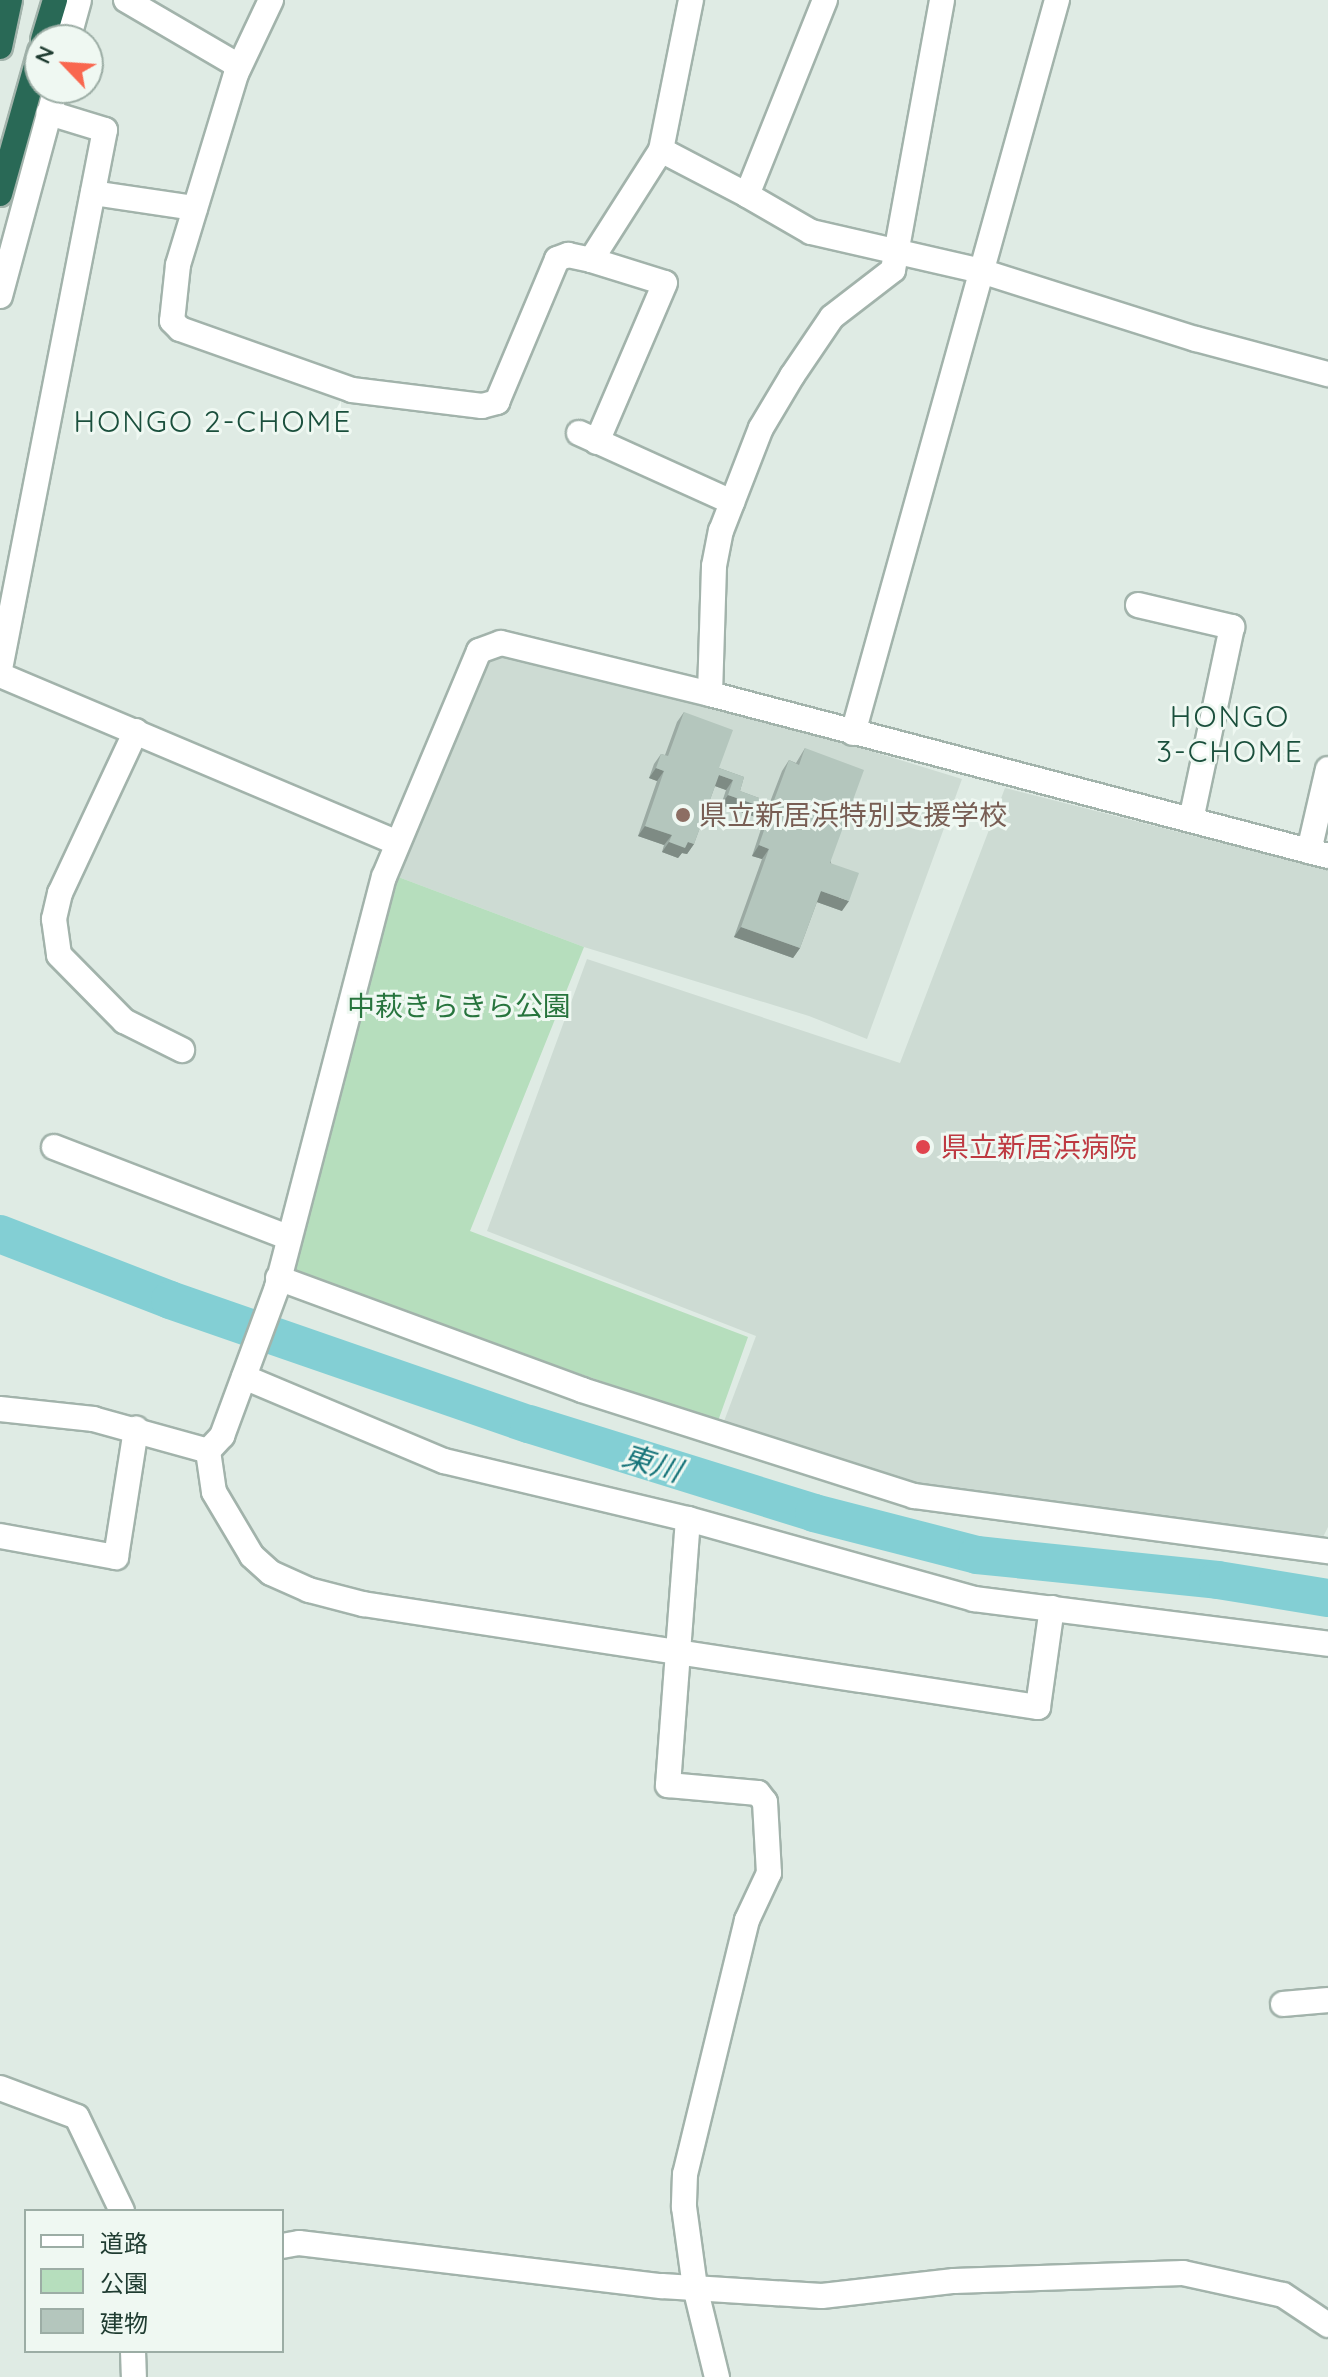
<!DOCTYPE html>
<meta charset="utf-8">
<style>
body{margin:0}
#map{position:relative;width:1328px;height:2377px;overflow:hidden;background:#dfebe4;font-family:Quicksand,"Noto Sans JP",sans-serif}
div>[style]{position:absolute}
.built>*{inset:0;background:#cddbd3}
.green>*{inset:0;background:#b6debd}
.river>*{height:38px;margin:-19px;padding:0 19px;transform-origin:19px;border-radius:19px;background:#83cfd4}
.roads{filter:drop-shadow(2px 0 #a2b3ab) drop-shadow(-2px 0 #a2b3ab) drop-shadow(0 2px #a2b3ab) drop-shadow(0 -2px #a2b3ab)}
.minor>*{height:24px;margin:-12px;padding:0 12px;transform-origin:12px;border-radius:12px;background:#fff}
.highway>*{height:24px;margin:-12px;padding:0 12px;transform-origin:12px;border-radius:12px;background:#296956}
.wall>*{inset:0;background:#9baaa3}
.shaded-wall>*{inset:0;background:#7e8b84}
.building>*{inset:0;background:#b4c6bd}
.dots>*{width:22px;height:22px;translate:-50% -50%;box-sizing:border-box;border:4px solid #eff8f2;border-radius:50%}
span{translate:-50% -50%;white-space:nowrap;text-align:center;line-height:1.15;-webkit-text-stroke:6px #eff8f2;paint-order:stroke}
.education-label{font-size:28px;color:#785e54}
.left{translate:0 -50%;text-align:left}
.park-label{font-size:28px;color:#27743d}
.health-label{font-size:28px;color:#be3a42}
.neighbourhood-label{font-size:30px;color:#1a4f3c;letter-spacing:2px}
.water-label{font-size:30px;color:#17747a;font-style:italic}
.legend{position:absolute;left:24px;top:2209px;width:260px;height:144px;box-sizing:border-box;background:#eff8f2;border:2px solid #9cada5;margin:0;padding:10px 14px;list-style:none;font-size:24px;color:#1f3c31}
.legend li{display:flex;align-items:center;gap:16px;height:40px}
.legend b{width:40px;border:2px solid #9cada5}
.north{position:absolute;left:24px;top:24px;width:80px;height:80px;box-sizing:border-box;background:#eff8f2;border:2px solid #9cada5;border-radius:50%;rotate:295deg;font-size:22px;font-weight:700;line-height:32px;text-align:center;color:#1f3c31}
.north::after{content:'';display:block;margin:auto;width:28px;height:36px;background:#f9674f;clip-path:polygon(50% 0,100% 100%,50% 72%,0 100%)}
</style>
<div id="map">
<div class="built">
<i style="clip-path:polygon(508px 653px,776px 722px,962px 779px,867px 1039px,809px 1016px,584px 947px,393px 875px,483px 664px)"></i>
<i style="clip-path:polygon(1005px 788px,1328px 870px,1328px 1527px,1321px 1541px,931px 1492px,723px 1424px,756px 1336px,487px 1231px,587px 959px,900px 1063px)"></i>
</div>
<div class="green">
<i style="clip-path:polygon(393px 875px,584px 947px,470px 1231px,748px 1337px,718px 1421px,291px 1275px)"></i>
</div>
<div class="river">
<i style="left:0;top:1234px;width:182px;rotate:21.2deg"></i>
<i style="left:170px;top:1300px;width:380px;rotate:19.1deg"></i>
<i style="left:529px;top:1424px;width:299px;rotate:17.3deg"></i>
<i style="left:814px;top:1513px;width:168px;rotate:14.4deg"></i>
<i style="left:977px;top:1555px;width:242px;rotate:5.9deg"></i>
<i style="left:1218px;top:1580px;width:111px;rotate:9.3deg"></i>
</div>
<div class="roads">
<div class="minor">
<i style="left:126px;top:0;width:131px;rotate:30.3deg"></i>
<i style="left:271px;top:0;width:82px;rotate:115.3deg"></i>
<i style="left:236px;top:74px;width:200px;rotate:106.9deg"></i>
<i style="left:178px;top:265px;width:56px;rotate:96.1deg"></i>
<i style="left:172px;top:321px;width:11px;rotate:45deg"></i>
<i style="left:180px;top:329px;width:182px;rotate:19.5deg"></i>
<i style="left:352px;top:390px;width:131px;rotate:7deg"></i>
<i style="left:482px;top:406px;width:16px;rotate:-15deg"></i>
<i style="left:497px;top:402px;width:155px;rotate:-67.2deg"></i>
<i style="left:557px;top:259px;width:12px;rotate:-20deg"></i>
<i style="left:568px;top:255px;width:24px;rotate:12deg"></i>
<i style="left:591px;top:260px;width:77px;rotate:17.3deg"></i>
<i style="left:665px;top:283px;width:173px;rotate:113.2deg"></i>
<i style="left:68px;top:40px;width:41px;rotate:-74.6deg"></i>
<i style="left:661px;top:150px;width:97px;rotate:27.6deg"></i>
<i style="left:747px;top:195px;width:210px;rotate:-68.2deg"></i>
<i style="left:93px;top:193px;width:103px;rotate:8.4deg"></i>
<i style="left:747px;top:195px;width:74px;rotate:30deg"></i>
<i style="left:811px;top:232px;width:174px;rotate:12.9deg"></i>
<i style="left:981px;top:271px;width:225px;rotate:17.6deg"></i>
<i style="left:1196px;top:339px;width:137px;rotate:14.9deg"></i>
<i style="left:591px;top:260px;width:130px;rotate:-57.5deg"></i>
<i style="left:661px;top:150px;width:153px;rotate:-78.7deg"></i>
<i style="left:0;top:296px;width:215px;rotate:-74.9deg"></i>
<i style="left:579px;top:433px;width:168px;rotate:24.3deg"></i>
<i style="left:1138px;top:605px;width:97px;rotate:13.2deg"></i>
<i style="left:1232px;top:627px;width:197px;rotate:102deg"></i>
<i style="left:0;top:669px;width:549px;rotate:-78.98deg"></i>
<i style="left:105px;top:130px;width:59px;rotate:-163.1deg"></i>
<i style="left:0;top:675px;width:430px;rotate:22.9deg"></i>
<i style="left:710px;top:694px;width:128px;rotate:-88.2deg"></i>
<i style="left:714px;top:566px;width:36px;rotate:-79deg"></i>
<i style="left:721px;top:531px;width:110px;rotate:-68.8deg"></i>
<i style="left:761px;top:428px;width:61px;rotate:-59.2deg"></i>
<i style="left:792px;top:376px;width:71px;rotate:-55.9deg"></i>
<i style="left:832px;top:317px;width:77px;rotate:-37.6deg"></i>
<i style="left:893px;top:270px;width:274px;rotate:-79.7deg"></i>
<i style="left:136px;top:731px;width:179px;rotate:115.1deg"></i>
<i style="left:60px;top:893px;width:27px;rotate:103deg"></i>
<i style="left:54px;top:919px;width:36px;rotate:82deg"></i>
<i style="left:59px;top:955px;width:93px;rotate:45.4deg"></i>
<i style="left:124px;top:1021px;width:65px;rotate:26.6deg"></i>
<i style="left:853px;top:733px;width:761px;rotate:-74.45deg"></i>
<i style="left:1309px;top:851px;width:84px;rotate:-77deg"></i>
<i style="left:54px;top:1147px;width:250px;rotate:21.1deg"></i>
<i style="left:278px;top:1278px;width:324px;rotate:20.2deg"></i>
<i style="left:582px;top:1390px;width:349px;rotate:17.7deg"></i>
<i style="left:914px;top:1496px;width:418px;rotate:7.6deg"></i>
<i style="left:244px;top:1377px;width:217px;rotate:22.8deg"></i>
<i style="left:444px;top:1461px;width:251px;rotate:13.4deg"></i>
<i style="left:688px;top:1519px;width:297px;rotate:15.6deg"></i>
<i style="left:974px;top:1599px;width:357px;rotate:7.2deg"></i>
<i style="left:0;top:1409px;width:94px;rotate:6.1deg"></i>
<i style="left:93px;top:1419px;width:119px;rotate:15.5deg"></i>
<i style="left:208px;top:1451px;width:21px;rotate:-47deg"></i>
<i style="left:222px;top:1436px;width:159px;rotate:-69.7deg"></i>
<i style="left:277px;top:1287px;width:424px;rotate:-75.4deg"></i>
<i style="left:384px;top:877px;width:245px;rotate:-67.2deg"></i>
<i style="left:479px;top:651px;width:23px;rotate:-20deg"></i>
<i style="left:501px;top:643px;width:215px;rotate:13.7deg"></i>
<i style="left:710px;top:694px;width:639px;rotate:14.69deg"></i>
<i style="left:208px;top:1451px;width:41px;rotate:81.7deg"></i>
<i style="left:214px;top:1492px;width:74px;rotate:59.3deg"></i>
<i style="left:252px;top:1556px;width:25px;rotate:42deg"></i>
<i style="left:271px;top:1573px;width:42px;rotate:24.1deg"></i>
<i style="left:309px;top:1590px;width:56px;rotate:14.5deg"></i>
<i style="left:363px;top:1604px;width:683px;rotate:8.68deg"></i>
<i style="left:1038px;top:1707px;width:100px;rotate:-82deg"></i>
<i style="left:688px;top:1519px;width:267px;rotate:94.3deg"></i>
<i style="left:668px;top:1785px;width:90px;rotate:5.1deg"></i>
<i style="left:758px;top:1793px;width:11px;rotate:52deg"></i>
<i style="left:765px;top:1802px;width:71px;rotate:86.8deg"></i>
<i style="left:769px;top:1873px;width:52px;rotate:115.1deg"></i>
<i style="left:747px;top:1920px;width:261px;rotate:103.7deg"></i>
<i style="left:685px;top:2174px;width:33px;rotate:92deg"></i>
<i style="left:684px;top:2207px;width:81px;rotate:82.2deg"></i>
<i style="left:695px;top:2287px;width:93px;rotate:76.3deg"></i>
<i style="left:0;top:1536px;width:118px;rotate:10.3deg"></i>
<i style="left:116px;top:1557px;width:130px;rotate:-81.1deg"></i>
<i style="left:1283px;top:2004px;width:45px;rotate:-5.1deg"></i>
<i style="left:0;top:2088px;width:82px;rotate:20.6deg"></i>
<i style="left:77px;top:2117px;width:104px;rotate:64.4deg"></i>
<i style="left:282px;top:2246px;width:17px;rotate:-10deg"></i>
<i style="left:299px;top:2243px;width:366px;rotate:6.8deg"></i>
<i style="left:662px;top:2286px;width:160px;rotate:3.6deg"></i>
<i style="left:822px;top:2296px;width:133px;rotate:-6.5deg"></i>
<i style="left:954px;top:2281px;width:229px;rotate:-2deg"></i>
<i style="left:1183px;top:2273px;width:102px;rotate:12.4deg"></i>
<i style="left:1283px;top:2295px;width:54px;rotate:33.7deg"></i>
<i style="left:133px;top:2351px;width:26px;rotate:88deg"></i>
</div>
<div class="highway">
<i style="left:43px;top:40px;width:42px;rotate:-73.3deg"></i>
<i style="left:0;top:47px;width:48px;rotate:-78deg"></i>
<i style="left:0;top:194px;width:148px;rotate:-74.3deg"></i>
</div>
</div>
<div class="wall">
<i style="clip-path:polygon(684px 712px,719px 768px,744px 777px,740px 791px,770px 802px,782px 771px,789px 760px,796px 763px,805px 748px,842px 911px,817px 902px,800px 948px,793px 958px,734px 937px,762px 859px,752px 856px,764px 820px,721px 805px,726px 790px,715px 786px,694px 844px,687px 854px,682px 853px,678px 858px,662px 852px,664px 845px,638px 836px,657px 781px,649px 778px,654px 764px,661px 754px,665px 755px,677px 722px)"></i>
</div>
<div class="shaded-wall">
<i style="clip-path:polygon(656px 768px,664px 771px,657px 781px,649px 778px)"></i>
<i style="clip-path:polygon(719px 775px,733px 780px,726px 790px,712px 785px)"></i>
<i style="clip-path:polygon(728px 795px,771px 810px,764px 820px,721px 805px)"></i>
<i style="clip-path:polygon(645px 826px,672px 835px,664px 845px,638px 836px)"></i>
<i style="clip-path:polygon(669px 842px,688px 842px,694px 844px,687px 854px,682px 853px,678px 858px,662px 852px)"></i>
<i style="clip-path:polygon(759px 845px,769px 849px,762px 859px,752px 856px)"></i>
<i style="clip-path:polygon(821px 891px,849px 901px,842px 911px,814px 901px)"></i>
<i style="clip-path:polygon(741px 927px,800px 948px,793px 958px,734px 937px)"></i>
</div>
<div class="building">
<i style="clip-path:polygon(684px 712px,733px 730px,719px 768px,744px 777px,740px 791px,773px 803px,789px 760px,799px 765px,805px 748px,864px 770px,830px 863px,859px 873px,849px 901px,821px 891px,800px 948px,741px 927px,769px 849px,759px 845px,771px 810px,728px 795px,733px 780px,719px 775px,694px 844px,688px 842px,685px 848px,669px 842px,672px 835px,645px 826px,664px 771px,656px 768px,661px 754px,668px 756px)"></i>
</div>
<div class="dots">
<i style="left:683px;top:815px;background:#8d6e63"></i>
<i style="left:923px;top:1147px;background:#e0444e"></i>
</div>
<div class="education-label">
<span class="left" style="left:699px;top:815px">県立新居浜特別支援学校</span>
</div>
<div class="park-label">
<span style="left:459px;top:1006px">中萩きらきら公園</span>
</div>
<div class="health-label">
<span class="left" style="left:941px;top:1147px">県立新居浜病院</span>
</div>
<div class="neighbourhood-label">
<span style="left:213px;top:421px">HONGO 2-CHOME</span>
<span style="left:1230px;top:733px">HONGO<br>3-CHOME</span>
</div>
<div class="water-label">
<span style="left:652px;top:1463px;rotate:17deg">東川</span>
</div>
<ul class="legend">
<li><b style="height:10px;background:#fff"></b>道路</li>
<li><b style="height:22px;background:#b6debd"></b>公園</li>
<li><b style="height:22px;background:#b4c6bd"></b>建物</li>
</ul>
<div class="north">N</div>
</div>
